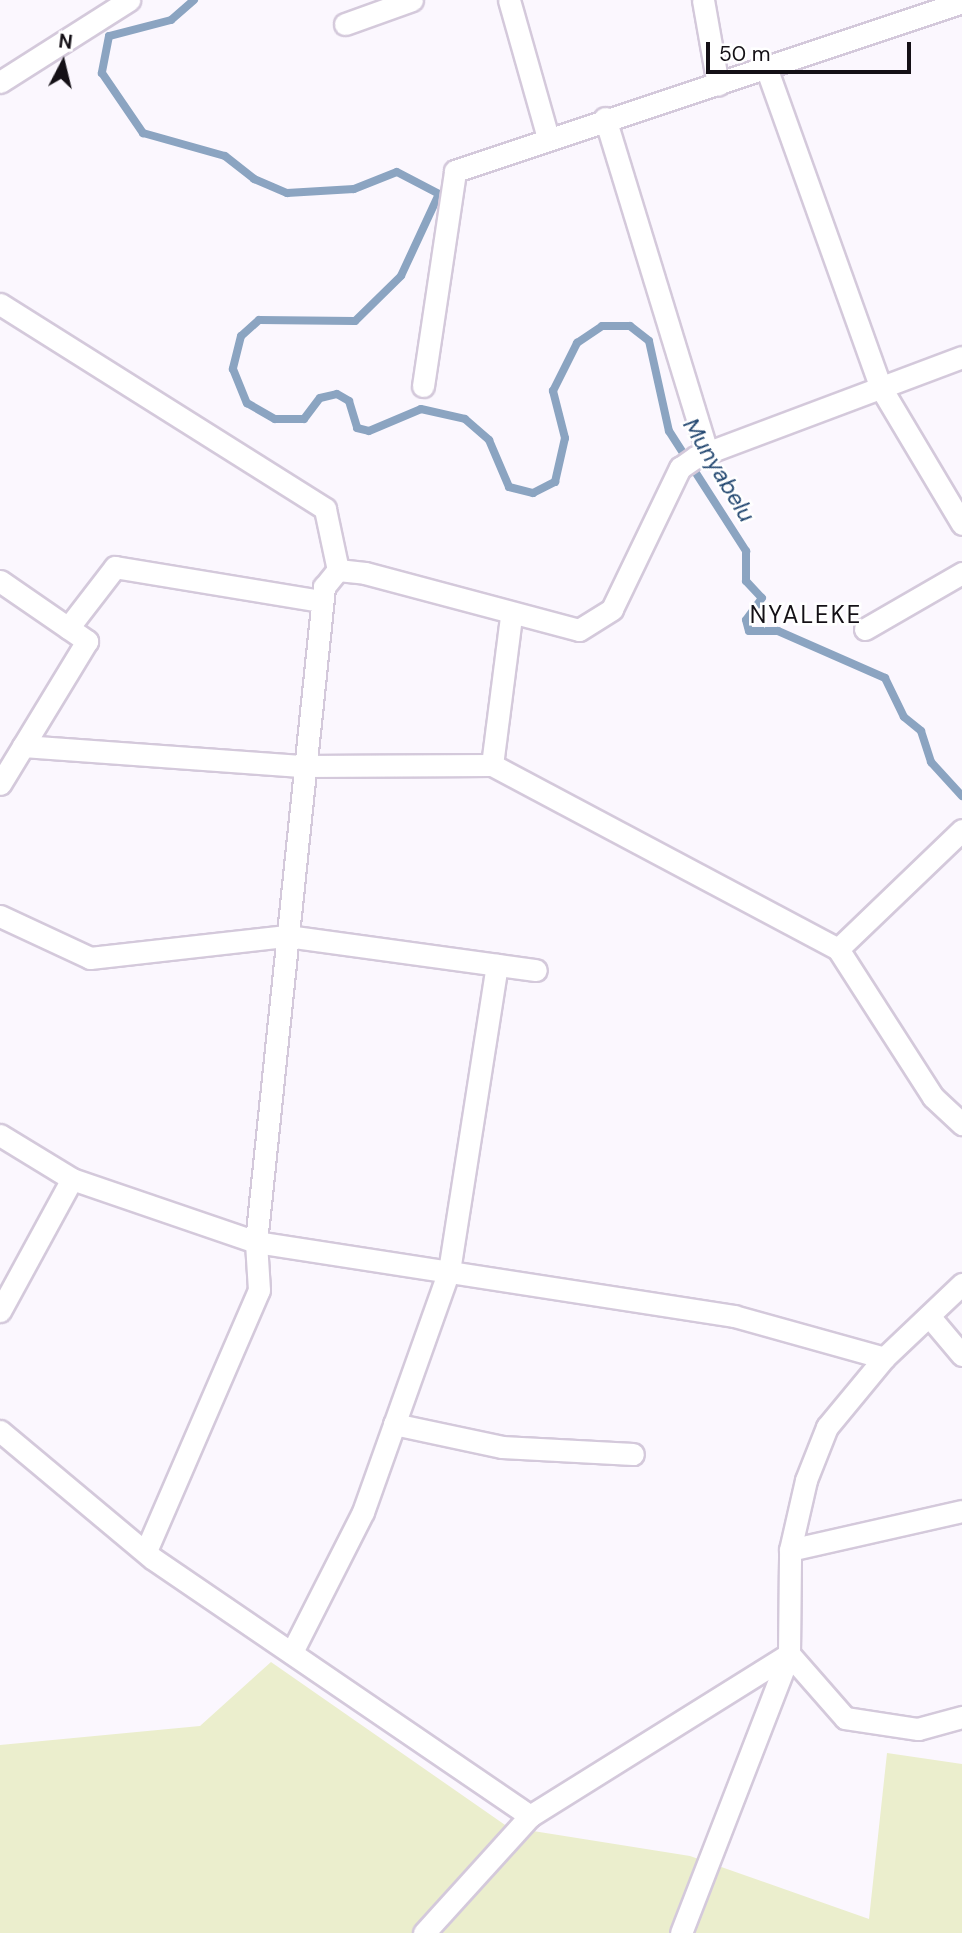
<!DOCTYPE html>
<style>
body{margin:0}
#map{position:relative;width:962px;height:1933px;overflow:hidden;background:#fbf7fe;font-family:"DM Sans",sans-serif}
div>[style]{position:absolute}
.green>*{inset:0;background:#ebeecd}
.stream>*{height:8px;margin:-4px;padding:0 4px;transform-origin:4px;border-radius:4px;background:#8ba4c1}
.roads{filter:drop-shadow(2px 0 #d4c9db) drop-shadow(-2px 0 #d4c9db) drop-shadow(0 2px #d4c9db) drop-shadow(0 -2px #d4c9db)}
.street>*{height:21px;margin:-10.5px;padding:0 10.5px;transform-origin:10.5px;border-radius:10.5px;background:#fff}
span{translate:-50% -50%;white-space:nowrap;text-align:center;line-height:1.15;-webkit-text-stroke:5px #fff;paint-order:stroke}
.water-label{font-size:23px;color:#254972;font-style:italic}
.quarter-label{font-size:24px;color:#141016;letter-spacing:2px}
.north{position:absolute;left:28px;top:28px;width:70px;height:70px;-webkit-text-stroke:5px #fff;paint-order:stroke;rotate:7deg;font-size:19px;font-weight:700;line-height:28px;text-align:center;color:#141016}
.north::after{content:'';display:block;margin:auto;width:24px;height:32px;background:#141016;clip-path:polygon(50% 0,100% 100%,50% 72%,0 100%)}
.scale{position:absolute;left:706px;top:42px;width:205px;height:32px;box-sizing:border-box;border:4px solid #141016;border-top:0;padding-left:9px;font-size:21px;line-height:24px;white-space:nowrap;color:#141016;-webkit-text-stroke:5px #fff;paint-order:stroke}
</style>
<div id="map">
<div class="green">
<i style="clip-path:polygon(271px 1662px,508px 1827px,690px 1856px,869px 1919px,887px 1753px,962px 1764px,962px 1933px,0 1933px,0 1745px,200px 1726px)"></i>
</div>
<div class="stream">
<i style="left:194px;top:0;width:30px;rotate:139deg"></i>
<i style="left:171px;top:20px;width:64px;rotate:165.5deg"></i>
<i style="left:109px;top:36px;width:38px;rotate:101deg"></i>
<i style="left:102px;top:73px;width:73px;rotate:55.7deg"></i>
<i style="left:143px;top:133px;width:85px;rotate:15.7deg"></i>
<i style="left:225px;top:156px;width:37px;rotate:38deg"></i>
<i style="left:254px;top:179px;width:36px;rotate:23deg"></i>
<i style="left:287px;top:193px;width:67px;rotate:-3.4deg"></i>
<i style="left:354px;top:189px;width:46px;rotate:-21.6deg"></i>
<i style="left:397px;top:172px;width:47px;rotate:27.6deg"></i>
<i style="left:439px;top:194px;width:90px;rotate:114.9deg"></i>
<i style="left:401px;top:276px;width:64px;rotate:135.6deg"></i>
<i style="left:355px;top:321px;width:96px;rotate:-179.4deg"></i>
<i style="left:259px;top:320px;width:24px;rotate:138deg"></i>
<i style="left:241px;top:336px;width:34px;rotate:104deg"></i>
<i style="left:233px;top:369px;width:37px;rotate:68deg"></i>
<i style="left:247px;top:403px;width:32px;rotate:30deg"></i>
<i style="left:275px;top:419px;width:29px"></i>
<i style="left:304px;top:419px;width:26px;rotate:-53deg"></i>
<i style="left:320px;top:398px;width:17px;rotate:-13deg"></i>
<i style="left:337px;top:394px;width:14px;rotate:30deg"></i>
<i style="left:349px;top:401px;width:28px;rotate:73deg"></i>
<i style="left:357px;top:428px;width:12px;rotate:14deg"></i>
<i style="left:369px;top:431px;width:56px;rotate:-22.9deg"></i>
<i style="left:421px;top:409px;width:45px;rotate:12.8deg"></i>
<i style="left:465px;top:419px;width:32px;rotate:41deg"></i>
<i style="left:489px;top:440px;width:51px;rotate:66.9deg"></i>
<i style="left:509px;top:487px;width:25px;rotate:14deg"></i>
<i style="left:533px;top:493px;width:25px;rotate:-27deg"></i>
<i style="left:555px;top:482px;width:45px;rotate:-77.2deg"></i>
<i style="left:565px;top:438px;width:49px;rotate:-104.3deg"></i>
<i style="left:553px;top:391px;width:54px;rotate:-63.4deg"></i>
<i style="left:577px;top:343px;width:30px;rotate:-34deg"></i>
<i style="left:602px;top:326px;width:28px"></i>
<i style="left:630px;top:326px;width:24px;rotate:38deg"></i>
<i style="left:649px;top:341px;width:92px;rotate:77.5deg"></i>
<i style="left:669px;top:431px;width:143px;rotate:57.3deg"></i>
<i style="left:746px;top:551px;width:30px;rotate:90deg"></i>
<i style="left:746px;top:581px;width:23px;rotate:47deg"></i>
<i style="left:762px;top:598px;width:27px;rotate:126deg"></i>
<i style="left:746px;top:620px;width:11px;rotate:75deg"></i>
<i style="left:749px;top:631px;width:29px"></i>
<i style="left:778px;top:631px;width:117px;rotate:23.7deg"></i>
<i style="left:885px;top:678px;width:43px;rotate:64deg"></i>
<i style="left:904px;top:717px;width:22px;rotate:39deg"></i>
<i style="left:921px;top:731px;width:33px;rotate:72deg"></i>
<i style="left:931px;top:762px;width:46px;rotate:47.6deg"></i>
</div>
<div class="roads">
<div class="street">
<i style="left:509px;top:0;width:143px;rotate:74.2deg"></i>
<i style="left:703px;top:0;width:86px;rotate:80deg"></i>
<i style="left:345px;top:24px;width:71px;rotate:-19.7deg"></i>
<i style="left:767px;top:70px;width:338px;rotate:70.3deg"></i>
<i style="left:881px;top:388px;width:158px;rotate:59.2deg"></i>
<i style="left:0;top:82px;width:153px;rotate:-32.4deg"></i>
<i style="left:605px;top:118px;width:349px;rotate:73deg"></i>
<i style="left:0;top:304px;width:384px;rotate:32.2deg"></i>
<i style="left:325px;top:509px;width:62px;rotate:78deg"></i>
<i style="left:423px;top:386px;width:217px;rotate:-81.5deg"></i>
<i style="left:455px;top:171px;width:534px;rotate:-18.43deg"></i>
<i style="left:0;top:581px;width:106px;rotate:34.6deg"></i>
<i style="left:87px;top:641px;width:167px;rotate:121.3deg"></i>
<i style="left:68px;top:628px;width:77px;rotate:-52.4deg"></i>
<i style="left:115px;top:567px;width:208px;rotate:9.4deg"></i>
<i style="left:865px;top:629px;width:112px;rotate:-30deg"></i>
<i style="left:23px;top:746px;width:282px;rotate:4.1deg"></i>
<i style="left:304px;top:766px;width:188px;rotate:-0.3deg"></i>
<i style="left:492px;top:765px;width:392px;rotate:28deg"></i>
<i style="left:838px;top:949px;width:176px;rotate:57.3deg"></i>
<i style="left:933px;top:1097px;width:40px;rotate:43deg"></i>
<i style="left:492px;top:765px;width:150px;rotate:-82.7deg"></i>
<i style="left:0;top:916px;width:99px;rotate:25deg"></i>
<i style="left:90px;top:958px;width:198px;rotate:-6.4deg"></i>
<i style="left:287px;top:936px;width:251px;rotate:7.8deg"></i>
<i style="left:838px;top:949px;width:172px;rotate:-43.8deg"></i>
<i style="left:0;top:1135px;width:84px;rotate:31.4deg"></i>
<i style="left:72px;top:1179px;width:194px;rotate:18.9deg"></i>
<i style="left:256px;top:1242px;width:484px;rotate:8.8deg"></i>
<i style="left:734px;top:1316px;width:156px;rotate:15.6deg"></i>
<i style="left:0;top:1311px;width:150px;rotate:-61.4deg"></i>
<i style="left:929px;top:1316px;width:51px;rotate:49.8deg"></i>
<i style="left:394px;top:1424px;width:110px;rotate:12deg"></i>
<i style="left:502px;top:1447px;width:131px;rotate:3.1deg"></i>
<i style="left:0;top:1431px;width:198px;rotate:39.9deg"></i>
<i style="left:152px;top:1558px;width:458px;rotate:34.3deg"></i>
<i style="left:790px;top:1550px;width:176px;rotate:-12.8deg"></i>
<i style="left:146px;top:1551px;width:284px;rotate:-66.6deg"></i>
<i style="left:259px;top:1290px;width:48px;rotate:-93.6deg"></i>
<i style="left:256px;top:1242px;width:659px;rotate:-84.07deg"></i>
<i style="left:324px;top:587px;width:22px;rotate:-51deg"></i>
<i style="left:338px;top:570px;width:27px;rotate:6deg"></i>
<i style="left:365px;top:573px;width:221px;rotate:14.9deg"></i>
<i style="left:579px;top:630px;width:39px;rotate:-32deg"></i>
<i style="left:612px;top:609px;width:157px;rotate:-64.3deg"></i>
<i style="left:680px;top:468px;width:19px;rotate:-35deg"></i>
<i style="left:696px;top:457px;width:284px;rotate:-20.6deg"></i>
<i style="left:293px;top:1650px;width:155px;rotate:-63.1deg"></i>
<i style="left:363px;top:1512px;width:256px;rotate:-70.4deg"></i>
<i style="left:449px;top:1271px;width:310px;rotate:-81.1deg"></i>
<i style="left:424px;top:1933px;width:158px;rotate:-47.8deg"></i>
<i style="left:530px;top:1816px;width:305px;rotate:-32deg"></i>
<i style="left:789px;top:1654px;width:85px;rotate:48.8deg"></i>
<i style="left:845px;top:1718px;width:74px;rotate:8.6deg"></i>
<i style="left:918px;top:1729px;width:46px;rotate:-15.3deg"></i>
<i style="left:681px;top:1933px;width:299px;rotate:-68.8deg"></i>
<i style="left:789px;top:1654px;width:104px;rotate:-89.4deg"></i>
<i style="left:790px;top:1550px;width:72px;rotate:-77.1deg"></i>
<i style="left:806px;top:1480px;width:57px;rotate:-68.4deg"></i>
<i style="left:827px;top:1427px;width:89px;rotate:-50.4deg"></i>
<i style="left:884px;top:1358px;width:108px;rotate:-43.5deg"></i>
</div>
</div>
<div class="water-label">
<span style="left:719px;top:470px;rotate:59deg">Munyabelu</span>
</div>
<div class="quarter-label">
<span style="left:806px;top:615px">NYALEKE</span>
</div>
<div class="north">N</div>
<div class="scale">50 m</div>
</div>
